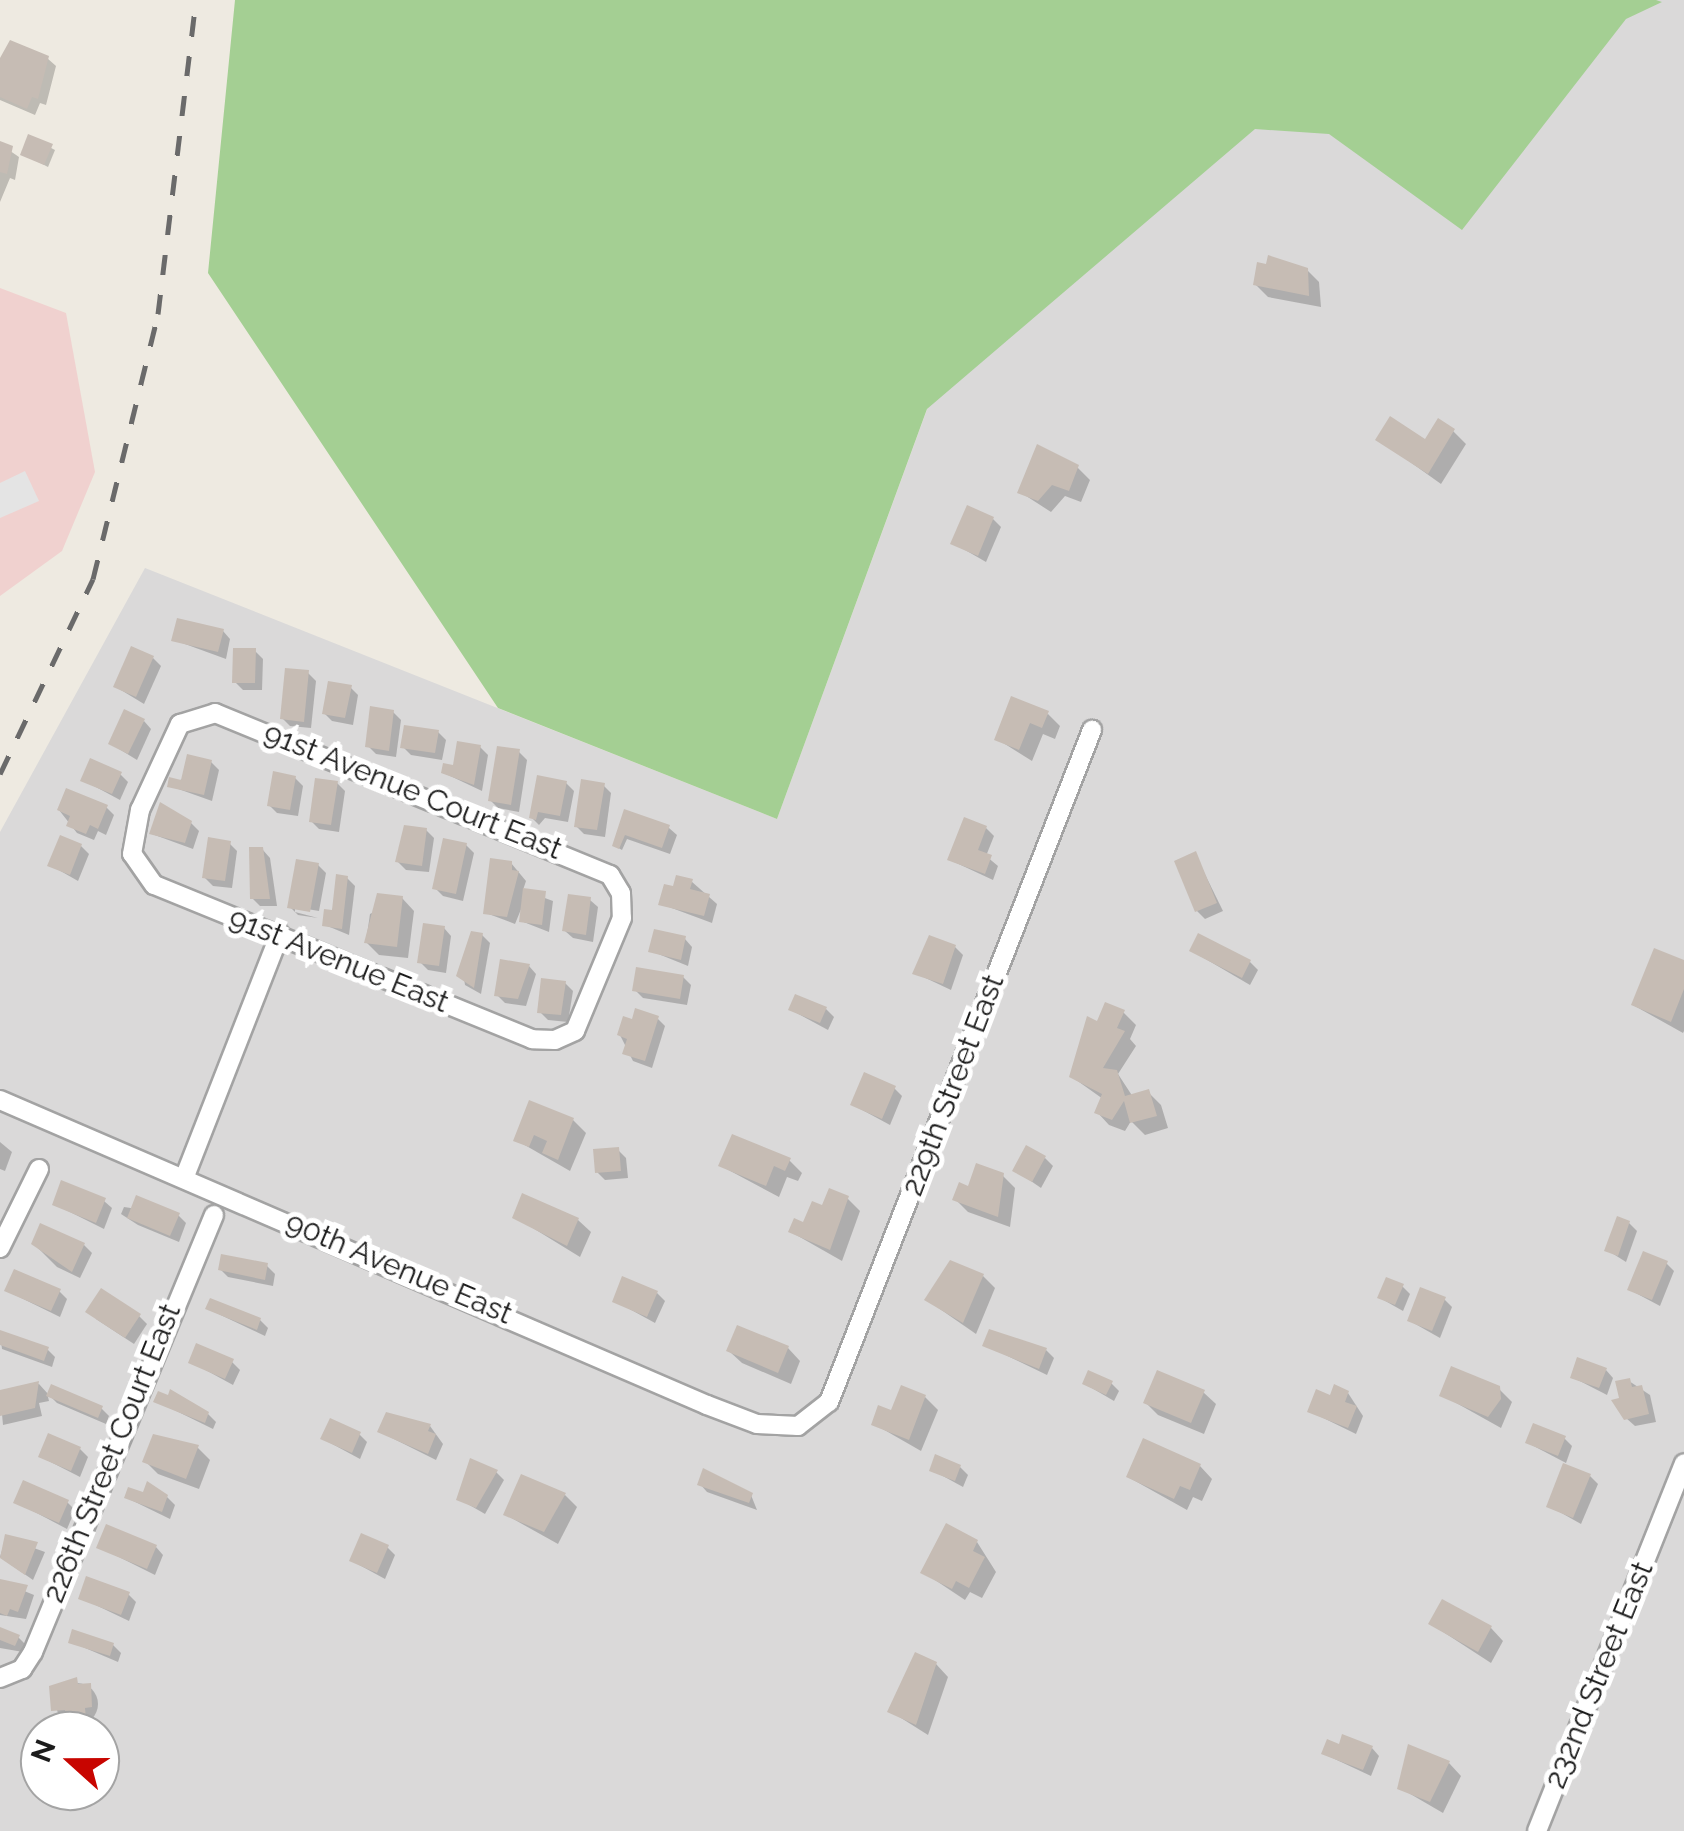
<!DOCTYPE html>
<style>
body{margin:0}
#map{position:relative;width:1684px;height:1831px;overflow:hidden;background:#eeeae1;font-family:Raleway,sans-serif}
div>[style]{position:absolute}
.residential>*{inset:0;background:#dad9d9}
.commercial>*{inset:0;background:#f0d1cf}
.forest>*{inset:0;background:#a4cf93}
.parking>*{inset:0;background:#e4e4e4}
.shadow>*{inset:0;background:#0003}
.round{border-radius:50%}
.building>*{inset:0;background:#c6bcb4}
.roads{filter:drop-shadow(2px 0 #a3a3a3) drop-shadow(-2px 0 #a3a3a3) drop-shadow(0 2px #a3a3a3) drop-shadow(0 -2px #a3a3a3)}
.street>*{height:18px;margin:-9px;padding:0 9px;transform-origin:9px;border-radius:9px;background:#fff}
.rail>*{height:5px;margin-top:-2.5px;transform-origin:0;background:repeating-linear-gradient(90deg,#6a6a6a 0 20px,transparent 0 40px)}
span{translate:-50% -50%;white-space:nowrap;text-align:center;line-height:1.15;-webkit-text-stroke:10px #fff;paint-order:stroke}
.street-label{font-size:30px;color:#1c1c1c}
.north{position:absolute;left:20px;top:1711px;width:100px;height:100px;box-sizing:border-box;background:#fff;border:2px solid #a4a4a4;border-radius:50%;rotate:291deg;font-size:28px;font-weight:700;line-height:40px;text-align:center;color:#1c1c1c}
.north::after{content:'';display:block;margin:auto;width:35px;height:45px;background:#c80500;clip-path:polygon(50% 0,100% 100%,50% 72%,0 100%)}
</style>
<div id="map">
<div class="residential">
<i style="clip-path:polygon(evenodd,1077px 0,1684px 0,1684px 1831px,0 1831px,0 832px,145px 568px,777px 819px,1077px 0,40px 1731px,100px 1731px,100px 1791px,40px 1791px,40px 1731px)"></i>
</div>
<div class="commercial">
<i style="clip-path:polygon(0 288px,66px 313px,95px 472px,62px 551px,0 596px)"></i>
</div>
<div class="forest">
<i style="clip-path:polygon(235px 0,1656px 0,1662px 2px,1626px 19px,1462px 230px,1329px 134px,1255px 129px,927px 409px,777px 819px,498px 708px,208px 273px)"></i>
</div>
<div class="parking">
<i style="clip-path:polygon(25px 471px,39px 501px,0 518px,0 483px)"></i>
</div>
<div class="shadow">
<i style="clip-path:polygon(0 58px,47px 58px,56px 66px,46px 105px,40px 103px,35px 115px,0 100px)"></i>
<i style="clip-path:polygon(30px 137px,55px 150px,48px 167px,23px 154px)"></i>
<i style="clip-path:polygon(0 144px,19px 157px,15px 180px,10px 178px,0 202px)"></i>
<i style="clip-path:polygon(1270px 257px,1307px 270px,1319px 282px,1321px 307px,1268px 297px,1256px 285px)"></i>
<i style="clip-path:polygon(1453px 431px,1466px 444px,1441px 484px,1378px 439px,1426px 442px)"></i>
<i style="clip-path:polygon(1077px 467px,1090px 480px,1081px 502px,1065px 496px,1051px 512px,1020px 492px)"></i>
<i style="clip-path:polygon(993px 519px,1001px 527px,986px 562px,953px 543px)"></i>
<i style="clip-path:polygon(223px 631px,230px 639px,226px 659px,174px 640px)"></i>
<i style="clip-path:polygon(255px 651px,263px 659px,262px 690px,243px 690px,235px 682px)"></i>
<i style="clip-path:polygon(153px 658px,161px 666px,144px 704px,116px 687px)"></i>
<i style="clip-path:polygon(308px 673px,316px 681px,311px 728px,290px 726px,282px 718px)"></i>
<i style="clip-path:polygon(350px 687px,358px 695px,353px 725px,332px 721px,324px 713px)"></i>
<i style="clip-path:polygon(393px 712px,401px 720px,396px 757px,376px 754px,368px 746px)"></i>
<i style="clip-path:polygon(1048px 714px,1060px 726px,1055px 739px,1043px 734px,1032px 761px,997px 739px)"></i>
<i style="clip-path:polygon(144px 721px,151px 729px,137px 760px,111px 744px)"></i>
<i style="clip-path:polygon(438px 732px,446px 740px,442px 760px,411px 755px,403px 747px)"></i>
<i style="clip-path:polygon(480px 747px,488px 755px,482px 791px,444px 773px)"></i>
<i style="clip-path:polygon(519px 752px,527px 760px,519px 812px,498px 808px,490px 800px)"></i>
<i style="clip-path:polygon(211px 762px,219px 770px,212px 801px,170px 786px)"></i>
<i style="clip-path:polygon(120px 774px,128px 782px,120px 800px,83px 780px)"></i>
<i style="clip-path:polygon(295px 778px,303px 786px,298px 816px,277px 813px,269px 805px)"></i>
<i style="clip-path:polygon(337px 783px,345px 791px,339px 832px,319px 829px,311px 821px)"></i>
<i style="clip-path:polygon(566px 783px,574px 791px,568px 822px,545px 818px,539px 825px,531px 817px)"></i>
<i style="clip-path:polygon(603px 785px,611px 793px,605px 837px,584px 834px,576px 826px)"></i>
<i style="clip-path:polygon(106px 807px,114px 815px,106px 835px,98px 831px,94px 840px,77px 833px,59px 810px)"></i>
<i style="clip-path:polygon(191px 823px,199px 831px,193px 849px,152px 834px)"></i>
<i style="clip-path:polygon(669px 828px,677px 835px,670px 854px,627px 839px,622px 850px,615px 846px,619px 831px)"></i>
<i style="clip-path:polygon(986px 828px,994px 836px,986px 856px,998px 866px,993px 880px,950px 860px)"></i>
<i style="clip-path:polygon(426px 830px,434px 838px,429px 872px,406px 870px,398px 862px)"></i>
<i style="clip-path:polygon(229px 843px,237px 851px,232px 888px,213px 886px,205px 878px)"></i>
<i style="clip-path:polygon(466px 845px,474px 853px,463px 901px,443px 896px,435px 888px)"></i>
<i style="clip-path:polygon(81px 846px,89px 854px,78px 881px,50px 865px)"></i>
<i style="clip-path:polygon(262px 849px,270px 858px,277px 906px,260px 906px,252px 898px)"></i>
<i style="clip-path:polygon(1195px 854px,1223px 911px,1205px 919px,1197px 911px)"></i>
<i style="clip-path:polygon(511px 863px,526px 881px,523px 890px,553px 901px,549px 932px,521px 921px,524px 902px,515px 924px,486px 913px)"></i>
<i style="clip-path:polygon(318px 865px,326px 873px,319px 911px,295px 907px,295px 912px,318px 918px,298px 915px,290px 907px)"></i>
<i style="clip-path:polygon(347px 878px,355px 886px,349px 935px,325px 925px)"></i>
<i style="clip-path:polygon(691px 881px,717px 904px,712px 923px,661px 904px)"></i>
<i style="clip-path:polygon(402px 898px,414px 911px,408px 958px,379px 955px,366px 942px,370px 914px)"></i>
<i style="clip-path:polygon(590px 900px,598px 907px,593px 942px,573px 938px,565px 931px)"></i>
<i style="clip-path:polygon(444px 928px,451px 936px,446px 973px,428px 970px,420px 962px)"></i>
<i style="clip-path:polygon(482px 935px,490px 943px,481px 994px,465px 985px,462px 964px)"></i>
<i style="clip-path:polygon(685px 939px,692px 947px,688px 966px,651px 951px)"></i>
<i style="clip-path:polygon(955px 947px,963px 955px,951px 990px,915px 973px)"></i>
<i style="clip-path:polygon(1192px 951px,1250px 962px,1258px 970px,1250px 985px)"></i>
<i style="clip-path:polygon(1684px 963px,1684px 1031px,1683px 1033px,1633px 1005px)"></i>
<i style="clip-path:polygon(529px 966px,536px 974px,526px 1006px,505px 1003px,497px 995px)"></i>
<i style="clip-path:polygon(683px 977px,691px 985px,687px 1005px,643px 998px,635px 990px)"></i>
<i style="clip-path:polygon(565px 983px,573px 991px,568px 1022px,548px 1020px,540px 1012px)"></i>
<i style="clip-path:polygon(826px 1009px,834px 1017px,828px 1030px,791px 1010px)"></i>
<i style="clip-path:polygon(1123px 1012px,1136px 1025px,1130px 1039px,1136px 1046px,1118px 1074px,1133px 1097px,1148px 1092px,1161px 1105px,1168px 1128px,1145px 1135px,1131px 1121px,1125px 1131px,1109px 1125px,1097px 1112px,1103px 1099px,1072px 1077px,1098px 1024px)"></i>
<i style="clip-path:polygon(657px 1018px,665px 1026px,652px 1068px,633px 1061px,620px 1035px)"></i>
<i style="clip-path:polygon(894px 1088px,902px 1096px,890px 1125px,853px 1105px)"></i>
<i style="clip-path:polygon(573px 1120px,586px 1133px,570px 1171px,516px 1140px)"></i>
<i style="clip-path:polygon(0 1142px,12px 1152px,5px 1171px,0 1169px)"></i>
<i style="clip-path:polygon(618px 1150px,626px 1158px,628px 1178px,605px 1180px,597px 1172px)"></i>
<i style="clip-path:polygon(1045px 1158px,1053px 1166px,1041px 1188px,1015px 1170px)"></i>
<i style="clip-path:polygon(789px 1160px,802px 1173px,798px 1181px,787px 1177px,779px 1197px,721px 1166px)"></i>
<i style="clip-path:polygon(1002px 1175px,1015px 1188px,1010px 1227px,968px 1212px,955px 1199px)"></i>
<i style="clip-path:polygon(847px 1198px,860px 1211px,842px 1261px,791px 1232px)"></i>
<i style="clip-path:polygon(104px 1201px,112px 1208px,104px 1229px,54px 1204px)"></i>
<i style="clip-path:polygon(124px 1207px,178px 1215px,186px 1223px,179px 1242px,138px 1225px,121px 1214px)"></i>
<i style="clip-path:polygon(515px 1217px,578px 1220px,591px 1232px,580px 1257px)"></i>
<i style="clip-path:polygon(1629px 1223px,1637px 1231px,1626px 1262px,1607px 1250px)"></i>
<i style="clip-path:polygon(34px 1244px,84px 1245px,92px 1253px,80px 1278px,57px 1267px)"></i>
<i style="clip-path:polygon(1666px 1263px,1674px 1271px,1660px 1306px,1630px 1290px)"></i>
<i style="clip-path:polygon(267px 1266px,275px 1274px,273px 1286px,228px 1277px,220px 1269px)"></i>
<i style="clip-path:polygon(983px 1276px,995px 1288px,976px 1334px,927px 1300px)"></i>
<i style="clip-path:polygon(1402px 1286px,1410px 1294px,1403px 1311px,1380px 1298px)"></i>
<i style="clip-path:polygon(7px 1291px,59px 1291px,67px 1299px,60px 1317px)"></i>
<i style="clip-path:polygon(657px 1293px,665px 1301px,655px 1323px,615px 1301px)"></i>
<i style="clip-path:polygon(1444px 1299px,1452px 1307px,1440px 1338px,1410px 1321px)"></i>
<i style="clip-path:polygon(208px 1309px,260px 1320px,268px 1328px,265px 1336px)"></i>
<i style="clip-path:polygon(139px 1316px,147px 1324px,134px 1344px,96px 1319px)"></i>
<i style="clip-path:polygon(0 1333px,47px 1349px,55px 1357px,52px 1367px,2px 1349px)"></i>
<i style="clip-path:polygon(985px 1345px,1046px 1350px,1054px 1358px,1047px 1375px)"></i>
<i style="clip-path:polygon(788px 1348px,800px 1361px,791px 1384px,742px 1363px,729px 1351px)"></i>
<i style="clip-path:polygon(191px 1362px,232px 1362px,240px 1370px,233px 1385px)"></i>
<i style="clip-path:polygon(1606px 1370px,1613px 1378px,1607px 1395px,1572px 1377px)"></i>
<i style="clip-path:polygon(1629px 1381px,1650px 1395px,1656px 1422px,1635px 1426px,1626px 1418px,1622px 1400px)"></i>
<i style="clip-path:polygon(1111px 1383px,1119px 1391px,1114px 1401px,1085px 1384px)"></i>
<i style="clip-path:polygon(39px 1384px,49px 1395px,101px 1408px,109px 1416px,106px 1424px,57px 1403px,47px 1393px,49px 1401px,39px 1403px,42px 1416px,3px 1425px,0 1393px)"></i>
<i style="clip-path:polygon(1499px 1389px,1512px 1402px,1501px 1428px,1442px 1395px)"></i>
<i style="clip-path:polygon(1203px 1392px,1216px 1404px,1204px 1434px,1158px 1415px,1146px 1403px)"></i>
<i style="clip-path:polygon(1348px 1393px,1363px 1416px,1356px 1434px,1309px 1411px)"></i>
<i style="clip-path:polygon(925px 1397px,938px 1410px,921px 1451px,874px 1424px)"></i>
<i style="clip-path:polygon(156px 1401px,208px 1414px,216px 1422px,213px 1429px)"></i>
<i style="clip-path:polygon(430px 1426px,443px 1444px,436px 1460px,380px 1432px)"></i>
<i style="clip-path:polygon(359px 1434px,367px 1442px,360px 1459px,323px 1439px)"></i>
<i style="clip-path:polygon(1564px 1438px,1572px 1446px,1566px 1463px,1528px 1443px)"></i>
<i style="clip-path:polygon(197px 1447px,210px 1460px,199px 1489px,158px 1474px,145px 1461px)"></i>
<i style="clip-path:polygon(80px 1449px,88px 1457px,80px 1477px,41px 1457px)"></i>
<i style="clip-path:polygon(1200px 1466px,1212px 1479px,1202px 1501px,1193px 1497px,1187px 1510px,1128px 1477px)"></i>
<i style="clip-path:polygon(960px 1467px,968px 1475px,963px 1487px,932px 1470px)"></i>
<i style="clip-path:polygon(496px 1472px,504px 1480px,485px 1514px,459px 1499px)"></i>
<i style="clip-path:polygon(1590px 1476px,1598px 1484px,1581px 1524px,1549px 1506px)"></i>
<i style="clip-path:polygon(700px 1484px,751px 1495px,757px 1510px,707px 1492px)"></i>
<i style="clip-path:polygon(565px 1495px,577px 1507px,558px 1544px,506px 1515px)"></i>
<i style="clip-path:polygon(167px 1497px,175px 1505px,170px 1519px,127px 1498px)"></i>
<i style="clip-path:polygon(16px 1502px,67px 1502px,75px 1510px,67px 1529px)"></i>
<i style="clip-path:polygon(6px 1538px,45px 1552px,33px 1580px,0 1557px)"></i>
<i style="clip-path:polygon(977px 1542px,996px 1572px,982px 1598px,970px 1592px,965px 1600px,923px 1572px)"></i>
<i style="clip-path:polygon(99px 1547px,156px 1547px,163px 1555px,155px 1575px)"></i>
<i style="clip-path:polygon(387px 1547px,395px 1555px,385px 1579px,352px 1561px)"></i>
<i style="clip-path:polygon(0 1581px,34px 1595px,26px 1619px,0 1615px)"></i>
<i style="clip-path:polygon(128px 1594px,136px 1602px,129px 1621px,81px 1598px)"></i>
<i style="clip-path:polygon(1431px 1624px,1491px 1628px,1503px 1641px,1491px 1663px)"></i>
<i style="clip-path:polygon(0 1629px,18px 1637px,26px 1645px,23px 1652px,0 1648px)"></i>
<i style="clip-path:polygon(71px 1642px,113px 1645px,121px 1653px,118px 1662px)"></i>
<i style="clip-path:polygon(936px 1664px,948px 1677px,928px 1735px,890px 1711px)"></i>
<i class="round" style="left:56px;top:1683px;width:42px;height:42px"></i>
<i style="clip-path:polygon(1340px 1747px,1372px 1748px,1379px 1756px,1371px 1776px,1324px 1754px)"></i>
<i style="clip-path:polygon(1449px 1763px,1461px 1776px,1443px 1813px,1400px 1788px)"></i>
</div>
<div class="building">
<i style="clip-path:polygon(10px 40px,49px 56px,38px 99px,32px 97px,27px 109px,0 97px,0 58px)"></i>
<i style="clip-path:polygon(28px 134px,53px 144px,44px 165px,20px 155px)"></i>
<i style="clip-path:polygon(0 141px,13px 146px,7px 174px,0 172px)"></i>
<i style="clip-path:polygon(1268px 255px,1308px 268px,1309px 296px,1253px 285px,1257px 262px,1266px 264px)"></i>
<i style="clip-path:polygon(1390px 416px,1425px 439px,1438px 418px,1455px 429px,1428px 474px,1375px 440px)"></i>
<i style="clip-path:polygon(1037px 444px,1079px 465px,1069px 491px,1052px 485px,1038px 501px,1017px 493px)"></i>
<i style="clip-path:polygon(967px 505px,994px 517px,978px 556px,950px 544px)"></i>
<i style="clip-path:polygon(177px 618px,224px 629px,218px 652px,171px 641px)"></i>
<i style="clip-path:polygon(131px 646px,154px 656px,136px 697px,113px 687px)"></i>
<i style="clip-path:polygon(233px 648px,256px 648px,255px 683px,232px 683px)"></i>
<i style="clip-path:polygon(285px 668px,309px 670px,304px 722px,280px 719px)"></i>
<i style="clip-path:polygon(328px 681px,352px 685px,345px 718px,322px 714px)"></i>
<i style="clip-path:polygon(1011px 696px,1049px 711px,1042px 728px,1030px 723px,1019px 750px,994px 740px)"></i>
<i style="clip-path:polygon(370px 706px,394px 710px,389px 751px,365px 747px)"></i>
<i style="clip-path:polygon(124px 709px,145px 719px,128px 754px,108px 744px)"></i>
<i style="clip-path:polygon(404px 725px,439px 730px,435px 753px,400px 748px)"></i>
<i style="clip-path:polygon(457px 741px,481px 745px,474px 785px,441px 773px,443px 763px,453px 765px)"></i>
<i style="clip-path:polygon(497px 746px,520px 749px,511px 805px,488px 801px)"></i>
<i style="clip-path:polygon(187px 754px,212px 760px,204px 795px,167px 787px,169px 777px,181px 780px)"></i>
<i style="clip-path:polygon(90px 758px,122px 772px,112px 794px,80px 781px)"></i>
<i style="clip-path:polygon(273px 771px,296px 776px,290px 810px,267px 806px)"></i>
<i style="clip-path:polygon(537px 775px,567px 781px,560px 816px,538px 812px,536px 820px,529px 818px)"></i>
<i style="clip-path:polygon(315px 778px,338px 781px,331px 825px,309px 822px)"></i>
<i style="clip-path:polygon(581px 779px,605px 783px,597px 830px,574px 827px)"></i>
<i style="clip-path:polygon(66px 788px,108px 805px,98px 829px,90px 825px,86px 834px,66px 826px,70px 816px,57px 810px)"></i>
<i style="clip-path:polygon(160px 802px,192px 821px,185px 843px,149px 834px)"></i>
<i style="clip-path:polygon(624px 809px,670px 825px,662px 848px,625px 835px,619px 849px,612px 846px)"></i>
<i style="clip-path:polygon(964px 817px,987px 826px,978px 850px,992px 855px,985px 874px,947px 860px)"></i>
<i style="clip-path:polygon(404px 825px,427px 828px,422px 866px,395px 862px)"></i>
<i style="clip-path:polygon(60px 835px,82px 844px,70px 875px,47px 866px)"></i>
<i style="clip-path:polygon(208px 837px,231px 841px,225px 881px,202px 878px)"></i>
<i style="clip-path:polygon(443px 838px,467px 843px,456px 894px,432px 889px)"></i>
<i style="clip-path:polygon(249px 847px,263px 847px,270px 899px,250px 899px)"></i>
<i style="clip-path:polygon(1196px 851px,1217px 903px,1195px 912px,1174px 861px)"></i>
<i style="clip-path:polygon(490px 858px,512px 861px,512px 870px,519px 871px,507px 917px,483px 914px)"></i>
<i style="clip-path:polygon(296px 859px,319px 863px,310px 912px,287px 908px)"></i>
<i style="clip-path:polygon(336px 874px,348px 876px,342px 929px,322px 926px,324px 909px,332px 910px)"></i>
<i style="clip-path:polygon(676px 875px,693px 879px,690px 889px,710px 894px,704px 916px,658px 905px,664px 884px,673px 886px)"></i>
<i style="clip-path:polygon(523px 888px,546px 891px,542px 925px,519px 922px)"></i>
<i style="clip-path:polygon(377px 893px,403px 896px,397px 947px,364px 943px)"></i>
<i style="clip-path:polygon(568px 894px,591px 897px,586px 935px,562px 931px)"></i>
<i style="clip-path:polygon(423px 923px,445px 926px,439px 966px,417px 963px)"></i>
<i style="clip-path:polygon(654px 929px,686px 936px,681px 960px,648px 952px)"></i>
<i style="clip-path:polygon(471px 931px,483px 933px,474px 988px,456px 976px)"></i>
<i style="clip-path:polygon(1198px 933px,1251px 960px,1242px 978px,1189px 951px)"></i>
<i style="clip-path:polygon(929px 935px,956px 945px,943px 984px,912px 974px)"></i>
<i style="clip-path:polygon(1654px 948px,1684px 960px,1684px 989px,1671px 1022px,1631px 1005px)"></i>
<i style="clip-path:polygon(500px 959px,530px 964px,518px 999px,494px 996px)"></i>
<i style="clip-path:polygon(636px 967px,684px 975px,680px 999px,632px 991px)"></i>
<i style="clip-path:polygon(541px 978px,566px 981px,561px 1015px,537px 1013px)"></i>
<i style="clip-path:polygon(795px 994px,827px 1007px,820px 1023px,788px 1010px)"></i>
<i style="clip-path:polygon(1105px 1002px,1125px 1010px,1117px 1028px,1125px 1031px,1103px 1068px,1117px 1070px,1125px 1096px,1149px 1089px,1157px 1116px,1130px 1123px,1124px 1101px,1112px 1120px,1094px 1113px,1102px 1094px,1069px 1077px,1087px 1016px,1097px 1021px)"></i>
<i style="clip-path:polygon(635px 1008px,659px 1016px,645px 1061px,622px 1054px,627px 1039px,617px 1035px,623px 1016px,632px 1019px)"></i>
<i style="clip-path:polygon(864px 1072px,896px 1086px,882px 1119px,850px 1105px)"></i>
<i style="clip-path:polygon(529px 1100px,574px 1118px,558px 1160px,542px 1153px,547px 1141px,534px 1135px,529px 1147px,513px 1141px)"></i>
<i style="clip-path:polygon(732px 1134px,791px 1158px,785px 1171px,774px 1166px,766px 1186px,718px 1166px)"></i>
<i style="clip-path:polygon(1026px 1145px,1046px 1156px,1032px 1182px,1012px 1171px)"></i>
<i style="clip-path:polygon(619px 1147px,621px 1171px,595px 1173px,593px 1149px)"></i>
<i style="clip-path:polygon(976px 1163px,1004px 1173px,998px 1217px,952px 1200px,959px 1182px,968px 1186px)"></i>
<i style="clip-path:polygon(61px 1180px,106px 1198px,96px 1223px,52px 1205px)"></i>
<i style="clip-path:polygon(829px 1188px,849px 1196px,830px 1250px,788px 1232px,794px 1218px,803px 1222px,812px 1201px,822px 1205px)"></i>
<i style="clip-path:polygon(522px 1193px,579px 1218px,567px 1246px,512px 1218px)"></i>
<i style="clip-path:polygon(136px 1195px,180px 1213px,170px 1236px,127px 1218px)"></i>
<i style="clip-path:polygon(1617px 1216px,1630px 1221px,1618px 1256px,1604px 1251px)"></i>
<i style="clip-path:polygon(40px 1223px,85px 1243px,72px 1272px,31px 1244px)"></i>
<i style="clip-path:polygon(1643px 1251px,1668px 1261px,1652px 1300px,1627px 1290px)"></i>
<i style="clip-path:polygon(221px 1254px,268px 1263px,265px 1280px,218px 1270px)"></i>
<i style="clip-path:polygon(950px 1260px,984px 1274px,963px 1323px,924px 1300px)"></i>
<i style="clip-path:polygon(14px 1269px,61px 1289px,51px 1311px,4px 1291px)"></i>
<i style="clip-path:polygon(622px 1276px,658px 1291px,647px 1317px,612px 1302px)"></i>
<i style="clip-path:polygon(1386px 1277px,1404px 1284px,1395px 1305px,1377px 1298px)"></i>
<i style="clip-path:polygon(1420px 1287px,1446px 1297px,1432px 1331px,1407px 1321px)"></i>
<i style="clip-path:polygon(101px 1288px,141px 1314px,125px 1338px,85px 1312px)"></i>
<i style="clip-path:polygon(210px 1298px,261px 1318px,257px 1330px,205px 1309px)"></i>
<i style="clip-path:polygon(737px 1325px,789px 1346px,778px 1373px,726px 1351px)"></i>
<i style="clip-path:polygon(989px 1329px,1047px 1348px,1039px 1369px,982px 1346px)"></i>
<i style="clip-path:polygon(0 1330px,49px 1347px,44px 1361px,0 1345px)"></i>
<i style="clip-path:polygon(196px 1343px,234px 1359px,225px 1379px,188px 1363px)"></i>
<i style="clip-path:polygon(1577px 1357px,1607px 1368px,1599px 1388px,1570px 1378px)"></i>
<i style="clip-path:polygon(1451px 1366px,1500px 1386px,1501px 1399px,1488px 1417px,1439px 1396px)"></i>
<i style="clip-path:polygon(1088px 1370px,1113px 1381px,1106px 1395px,1082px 1384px)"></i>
<i style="clip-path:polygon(1157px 1370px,1205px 1390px,1191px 1423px,1143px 1403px)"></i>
<i style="clip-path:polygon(1630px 1378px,1632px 1387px,1642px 1385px,1649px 1414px,1624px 1420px,1611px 1400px,1619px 1398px,1615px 1381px)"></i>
<i style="clip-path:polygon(39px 1381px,35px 1408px,0 1416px,0 1390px)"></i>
<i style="clip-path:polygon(51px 1384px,103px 1406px,98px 1418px,46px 1396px)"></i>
<i style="clip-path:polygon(1334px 1384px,1349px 1391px,1345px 1402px,1357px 1406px,1348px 1428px,1307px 1412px,1316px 1389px,1330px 1395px)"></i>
<i style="clip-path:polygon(901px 1385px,926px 1395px,909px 1440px,871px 1425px,878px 1405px,891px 1410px)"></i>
<i style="clip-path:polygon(170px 1389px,209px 1412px,205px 1423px,153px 1402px,158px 1391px,168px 1395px)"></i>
<i style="clip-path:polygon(386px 1412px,431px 1424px,428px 1431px,436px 1434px,428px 1454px,377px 1432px)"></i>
<i style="clip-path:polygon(330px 1418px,361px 1432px,352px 1453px,320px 1439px)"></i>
<i style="clip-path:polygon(1533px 1423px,1566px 1436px,1558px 1456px,1525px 1443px)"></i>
<i style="clip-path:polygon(48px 1433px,81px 1447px,71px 1471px,38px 1457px)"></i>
<i style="clip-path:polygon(153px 1434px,199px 1445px,186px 1479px,142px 1462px)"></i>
<i style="clip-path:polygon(1143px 1438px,1201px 1464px,1190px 1490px,1180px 1486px,1174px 1499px,1126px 1477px)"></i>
<i style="clip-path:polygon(935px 1454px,961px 1465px,955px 1481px,929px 1471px)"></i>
<i style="clip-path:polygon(470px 1458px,498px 1470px,476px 1508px,456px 1500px)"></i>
<i style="clip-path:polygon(1563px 1463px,1591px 1474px,1573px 1518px,1546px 1507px)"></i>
<i style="clip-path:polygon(703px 1468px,753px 1493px,749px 1503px,697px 1485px)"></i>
<i style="clip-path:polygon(521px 1474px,566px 1493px,544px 1532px,503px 1515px)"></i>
<i style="clip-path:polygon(23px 1480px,69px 1500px,59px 1523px,13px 1503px)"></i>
<i style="clip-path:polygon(147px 1481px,168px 1495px,162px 1512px,124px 1498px,128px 1487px,143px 1492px)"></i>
<i style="clip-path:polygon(946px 1523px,978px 1540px,973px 1551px,985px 1557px,969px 1588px,956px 1581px,952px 1589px,920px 1573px)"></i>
<i style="clip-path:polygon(106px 1524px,157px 1545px,147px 1569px,96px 1548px)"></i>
<i style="clip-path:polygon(361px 1533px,389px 1545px,377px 1573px,349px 1561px)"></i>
<i style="clip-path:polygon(5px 1534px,38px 1542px,25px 1575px,0 1558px)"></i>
<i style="clip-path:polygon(86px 1576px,130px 1592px,121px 1615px,78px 1599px)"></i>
<i style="clip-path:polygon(0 1579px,28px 1585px,18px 1612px,10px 1609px,7px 1616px,0 1613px)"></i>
<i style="clip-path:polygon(1442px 1599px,1492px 1626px,1478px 1652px,1428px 1624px)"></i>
<i style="clip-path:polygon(0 1627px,20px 1635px,15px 1646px,0 1640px)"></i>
<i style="clip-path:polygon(72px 1629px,114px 1643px,110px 1656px,68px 1643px)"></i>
<i style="clip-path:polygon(915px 1652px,937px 1662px,916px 1725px,887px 1712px)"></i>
<i style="clip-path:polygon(77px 1677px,78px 1684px,91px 1683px,92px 1707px,85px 1708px,86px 1718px,66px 1719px,65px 1710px,51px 1711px,49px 1686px)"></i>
<i style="clip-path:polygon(1342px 1734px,1373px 1746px,1363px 1770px,1321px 1754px,1327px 1739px,1339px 1744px)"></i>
<i style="clip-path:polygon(1408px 1744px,1450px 1761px,1430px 1802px,1397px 1789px)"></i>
</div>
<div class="roads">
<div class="street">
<i style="left:215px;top:713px;width:427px;rotate:22.3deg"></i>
<i style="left:610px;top:875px;width:21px;rotate:59deg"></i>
<i style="left:621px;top:893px;width:25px;rotate:88deg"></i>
<i style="left:622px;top:918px;width:122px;rotate:112.6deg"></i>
<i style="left:575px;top:1031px;width:22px;rotate:156deg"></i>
<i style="left:555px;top:1040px;width:23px;rotate:-178deg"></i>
<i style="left:532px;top:1039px;width:408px;rotate:-157.8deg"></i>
<i style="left:154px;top:885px;width:38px;rotate:-125deg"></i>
<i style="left:132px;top:854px;width:45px;rotate:-79.7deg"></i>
<i style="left:140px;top:810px;width:95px;rotate:-65.1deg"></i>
<i style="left:180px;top:724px;width:37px;rotate:-17deg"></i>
<i style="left:0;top:1100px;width:770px;rotate:23.34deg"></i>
<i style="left:707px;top:1405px;width:53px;rotate:20.8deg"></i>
<i style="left:757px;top:1424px;width:41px;rotate:2.8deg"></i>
<i style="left:798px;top:1426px;width:39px;rotate:-38deg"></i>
<i style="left:829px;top:1402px;width:722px;rotate:-68.63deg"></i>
<i style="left:185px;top:1176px;width:260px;rotate:-68.6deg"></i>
<i style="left:0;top:1248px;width:88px;rotate:-63.7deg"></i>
<i style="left:0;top:1678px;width:24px;rotate:-22deg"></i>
<i style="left:22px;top:1669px;width:20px;rotate:-57deg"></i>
<i style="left:33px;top:1652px;width:473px;rotate:-67.5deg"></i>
<i style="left:1537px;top:1831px;width:396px;rotate:-68.2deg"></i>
</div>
</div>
<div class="rail">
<i style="left:0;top:774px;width:216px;rotate:-64.5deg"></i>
<i style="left:93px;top:579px;width:273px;rotate:-76.2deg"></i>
<i style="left:158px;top:314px;width:316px;rotate:-83.1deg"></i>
</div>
<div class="street-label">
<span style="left:413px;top:791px;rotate:22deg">91st Avenue Court East</span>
<span style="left:339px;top:960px;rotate:22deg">91st Avenue East</span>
<span style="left:953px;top:1085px;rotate:-69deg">229th Street East</span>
<span style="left:399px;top:1268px;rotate:23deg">90th Avenue East</span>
<span style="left:112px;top:1453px;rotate:-68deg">226th Street Court East</span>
<span style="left:1599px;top:1675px;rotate:-68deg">232nd Street East</span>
</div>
<div class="north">N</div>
</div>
